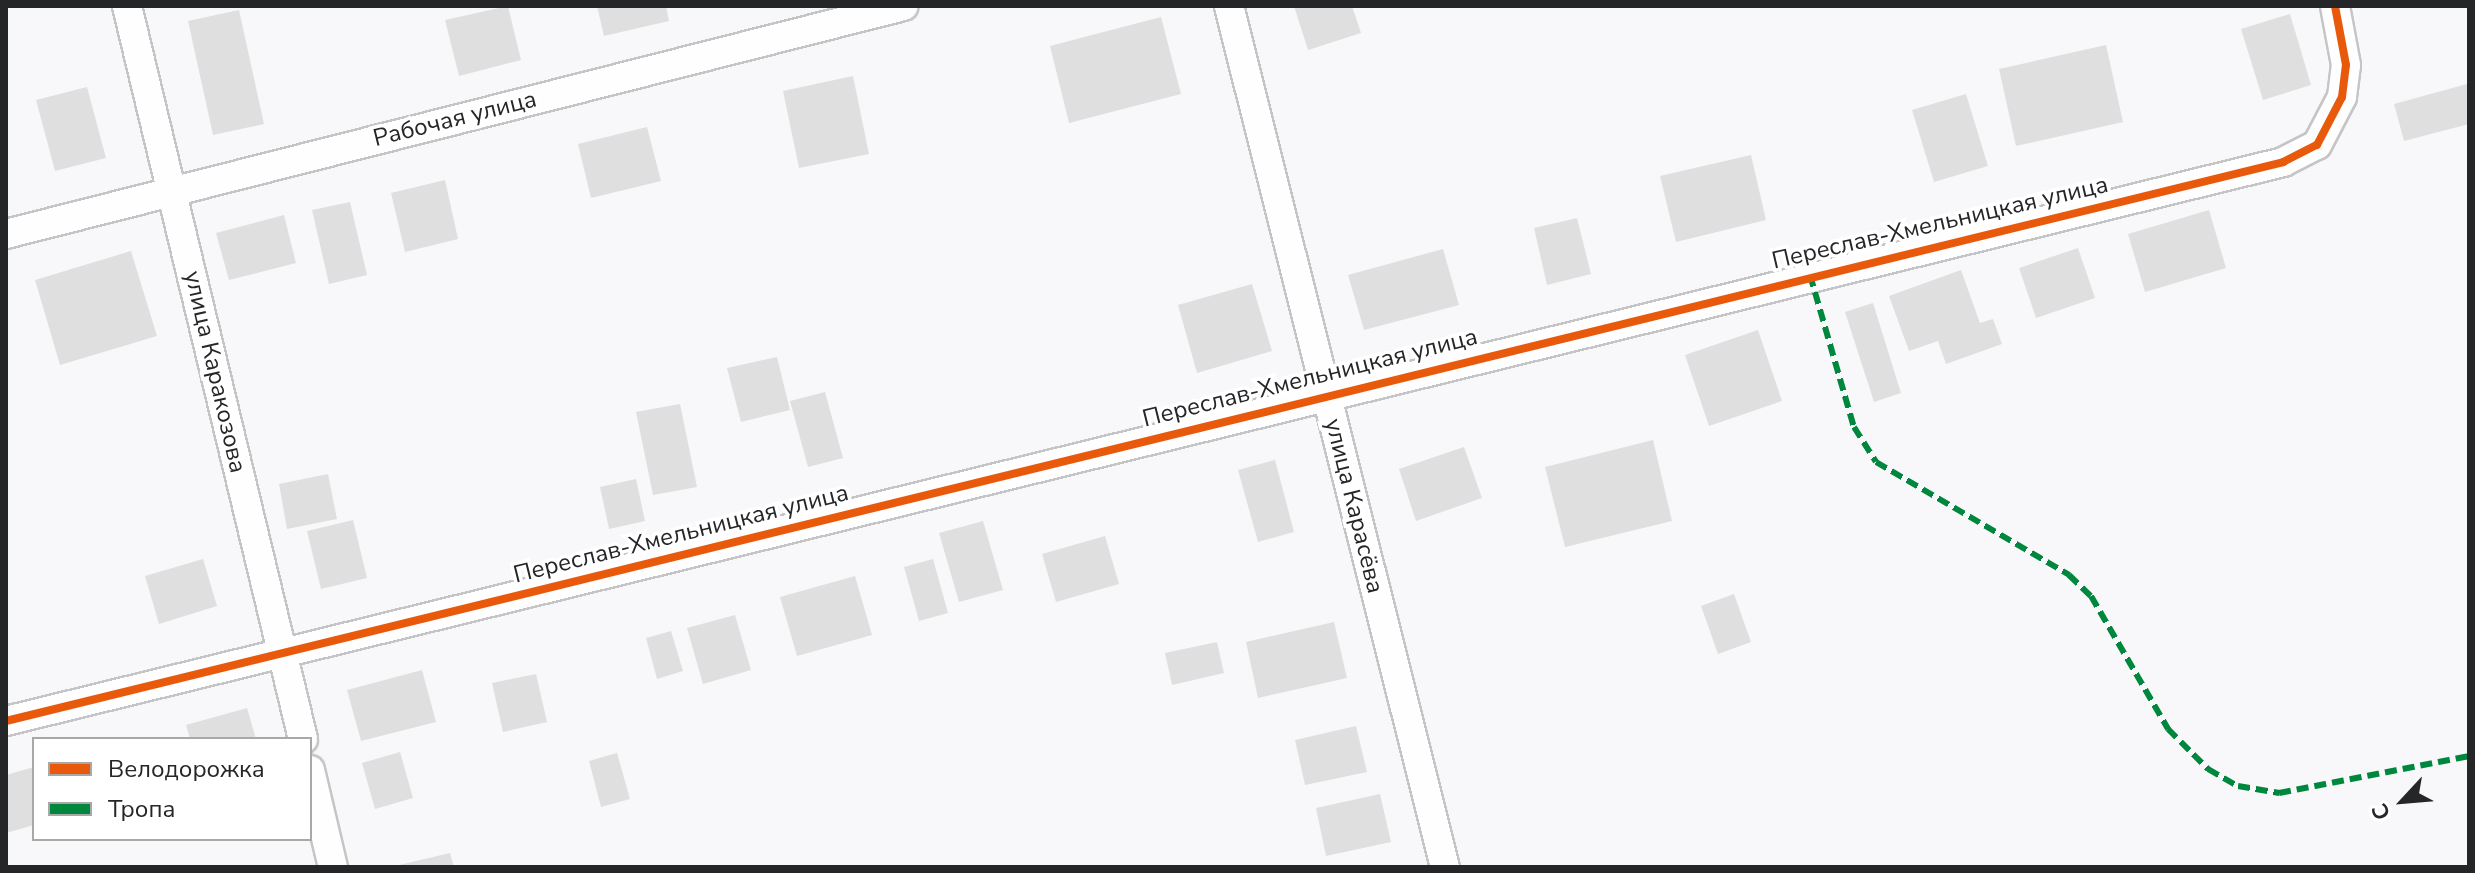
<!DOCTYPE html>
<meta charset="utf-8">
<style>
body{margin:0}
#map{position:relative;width:2475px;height:873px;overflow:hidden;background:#f8f8fb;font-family:"Nunito Sans",sans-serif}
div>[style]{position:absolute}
.building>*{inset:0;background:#dfdfdf}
.roads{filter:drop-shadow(2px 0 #c5c5c7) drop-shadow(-2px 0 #c5c5c7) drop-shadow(0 2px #c5c5c7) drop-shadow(0 -2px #c5c5c7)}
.minor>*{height:28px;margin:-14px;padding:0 14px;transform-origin:14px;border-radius:14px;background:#fefefe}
.quiet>*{height:6px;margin-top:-3px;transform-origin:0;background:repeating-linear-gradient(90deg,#00873e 0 12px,transparent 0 18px)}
.cycleway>*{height:8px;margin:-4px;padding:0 4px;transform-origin:4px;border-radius:4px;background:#e8590c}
span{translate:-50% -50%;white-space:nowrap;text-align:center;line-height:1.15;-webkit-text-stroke:7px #fff;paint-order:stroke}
.street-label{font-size:24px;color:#252628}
.frame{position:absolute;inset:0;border:8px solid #252628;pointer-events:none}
.legend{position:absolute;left:32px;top:737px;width:280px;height:104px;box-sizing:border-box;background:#fff;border:2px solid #a8a8a9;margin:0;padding:10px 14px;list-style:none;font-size:24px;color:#252628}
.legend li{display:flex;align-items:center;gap:16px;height:40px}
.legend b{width:40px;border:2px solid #a8a8a9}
.north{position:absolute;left:2363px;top:761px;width:80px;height:80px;-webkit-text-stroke:6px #fff;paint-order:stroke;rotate:244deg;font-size:22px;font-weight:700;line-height:32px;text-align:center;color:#252628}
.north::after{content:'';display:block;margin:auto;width:28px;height:36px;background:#252628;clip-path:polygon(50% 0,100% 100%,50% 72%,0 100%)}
</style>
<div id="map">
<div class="building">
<i style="clip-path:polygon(508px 6px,521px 60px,459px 76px,445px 20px)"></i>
<i style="clip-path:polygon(597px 6px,666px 6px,669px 21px,604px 36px)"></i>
<i style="clip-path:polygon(1294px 6px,1352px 6px,1361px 33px,1308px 50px)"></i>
<i style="clip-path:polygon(239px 10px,264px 124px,213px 135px,188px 21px)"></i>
<i style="clip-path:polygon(2290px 14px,2311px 85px,2263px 100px,2241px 29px)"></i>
<i style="clip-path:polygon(1161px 17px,1181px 94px,1069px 123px,1050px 46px)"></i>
<i style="clip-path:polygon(2106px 45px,2123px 122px,2016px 146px,1999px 69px)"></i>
<i style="clip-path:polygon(853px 76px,869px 154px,799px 168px,783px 91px)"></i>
<i style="clip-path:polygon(2467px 84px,2469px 124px,2404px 141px,2394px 104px)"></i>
<i style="clip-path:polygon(87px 87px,106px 158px,55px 171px,36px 100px)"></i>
<i style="clip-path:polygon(1966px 94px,1988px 166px,1934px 182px,1912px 110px)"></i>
<i style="clip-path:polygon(647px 127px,661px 181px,591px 198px,578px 144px)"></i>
<i style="clip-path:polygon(1751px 155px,1766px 220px,1676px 242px,1660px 176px)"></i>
<i style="clip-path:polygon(445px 180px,458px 239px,405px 252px,391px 193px)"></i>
<i style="clip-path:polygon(350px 202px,367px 275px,329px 284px,312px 210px)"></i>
<i style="clip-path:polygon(2209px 210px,2226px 268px,2145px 292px,2128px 234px)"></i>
<i style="clip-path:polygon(284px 215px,296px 263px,229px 280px,216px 233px)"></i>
<i style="clip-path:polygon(1577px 218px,1591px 274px,1547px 285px,1534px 228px)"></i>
<i style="clip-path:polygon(2078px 248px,2095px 298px,2036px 318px,2019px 268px)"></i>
<i style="clip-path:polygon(1443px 249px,1459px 305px,1364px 330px,1348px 275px)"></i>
<i style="clip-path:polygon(131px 251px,157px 336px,60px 365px,35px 280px)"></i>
<i style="clip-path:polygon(1961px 270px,1980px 323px,1993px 319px,2002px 344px,1946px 364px,1938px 341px,1909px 351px,1889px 296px)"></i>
<i style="clip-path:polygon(1252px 284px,1272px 351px,1197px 373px,1178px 305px)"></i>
<i style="clip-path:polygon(1873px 303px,1901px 393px,1874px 402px,1845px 312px)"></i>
<i style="clip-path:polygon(1758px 330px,1782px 401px,1709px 426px,1685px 355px)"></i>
<i style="clip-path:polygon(777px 357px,790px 410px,741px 422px,727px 368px)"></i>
<i style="clip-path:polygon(825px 392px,843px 458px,808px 467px,790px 401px)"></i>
<i style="clip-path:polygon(680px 404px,697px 487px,653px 495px,636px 412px)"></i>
<i style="clip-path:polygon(1653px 440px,1672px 521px,1565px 547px,1545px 467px)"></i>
<i style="clip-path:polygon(1464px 447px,1482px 498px,1416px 521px,1399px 469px)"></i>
<i style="clip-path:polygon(1275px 460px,1294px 532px,1258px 542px,1238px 470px)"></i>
<i style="clip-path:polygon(328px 474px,337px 519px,287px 529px,279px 484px)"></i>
<i style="clip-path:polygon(636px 479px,645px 521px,609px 529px,600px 487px)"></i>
<i style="clip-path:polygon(353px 520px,367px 578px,321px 589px,307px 531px)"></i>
<i style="clip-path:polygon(983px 521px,1003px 590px,959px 602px,939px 533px)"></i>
<i style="clip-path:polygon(1105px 536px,1119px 584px,1056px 602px,1042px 554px)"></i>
<i style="clip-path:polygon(203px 559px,217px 606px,159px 624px,145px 576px)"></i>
<i style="clip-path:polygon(933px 559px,948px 613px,919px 621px,904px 567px)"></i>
<i style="clip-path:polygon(855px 576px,872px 635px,797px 656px,780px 597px)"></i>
<i style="clip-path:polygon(1734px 594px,1751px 642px,1718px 654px,1701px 606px)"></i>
<i style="clip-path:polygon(735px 615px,751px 670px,703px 684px,687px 628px)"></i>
<i style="clip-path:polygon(1334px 622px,1347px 678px,1258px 698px,1246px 642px)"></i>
<i style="clip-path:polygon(671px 631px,683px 671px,657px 679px,646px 638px)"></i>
<i style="clip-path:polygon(1217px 642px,1224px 673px,1172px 685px,1165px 653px)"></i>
<i style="clip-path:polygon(422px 670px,436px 722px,361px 741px,347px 690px)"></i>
<i style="clip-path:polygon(536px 674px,547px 722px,503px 732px,492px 683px)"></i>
<i style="clip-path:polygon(247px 708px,256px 739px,190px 739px,186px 725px)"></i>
<i style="clip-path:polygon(1356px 726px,1367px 772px,1305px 785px,1295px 740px)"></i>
<i style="clip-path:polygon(400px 752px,413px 798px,375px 809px,362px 763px)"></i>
<i style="clip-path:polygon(617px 753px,630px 799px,601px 807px,589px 761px)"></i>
<i style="clip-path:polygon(34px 767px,34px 825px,6px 833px,6px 775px)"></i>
<i style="clip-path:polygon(1380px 794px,1391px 842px,1326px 856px,1316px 808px)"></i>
<i style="clip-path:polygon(450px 853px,454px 867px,395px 867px,395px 866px)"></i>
</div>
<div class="roads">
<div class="minor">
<i style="left:127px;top:6px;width:754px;rotate:76.5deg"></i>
<i style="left:1229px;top:6px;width:888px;rotate:75.92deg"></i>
<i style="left:6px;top:234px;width:926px;rotate:-14.25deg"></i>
<i style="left:6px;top:721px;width:2345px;rotate:-13.79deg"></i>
<i style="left:2283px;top:162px;width:38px;rotate:-27deg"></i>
<i style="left:2317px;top:145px;width:54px;rotate:-62.5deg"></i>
<i style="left:2342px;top:97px;width:32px;rotate:-83deg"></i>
<i style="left:2346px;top:65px;width:60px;rotate:-100.6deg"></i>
<i style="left:310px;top:770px;width:100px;rotate:76.7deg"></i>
</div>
</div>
<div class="quiet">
<i style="left:1810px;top:275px;width:158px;rotate:73.9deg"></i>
<i style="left:1854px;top:427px;width:41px;rotate:57.8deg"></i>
<i style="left:1876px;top:462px;width:224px;rotate:30.3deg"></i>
<i style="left:2069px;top:575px;width:30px;rotate:44deg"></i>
<i style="left:2091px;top:596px;width:154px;rotate:59.9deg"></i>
<i style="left:2168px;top:729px;width:57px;rotate:45deg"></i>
<i style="left:2208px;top:769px;width:34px;rotate:30deg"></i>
<i style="left:2238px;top:786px;width:42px;rotate:9.7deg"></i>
<i style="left:2279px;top:793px;width:194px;rotate:-11deg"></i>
</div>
<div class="cycleway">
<i style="left:6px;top:721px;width:2345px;rotate:-13.79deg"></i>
<i style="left:2283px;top:162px;width:38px;rotate:-27deg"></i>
<i style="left:2317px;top:145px;width:54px;rotate:-62.5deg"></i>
<i style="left:2342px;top:97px;width:32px;rotate:-83deg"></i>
<i style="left:2346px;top:65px;width:60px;rotate:-100.6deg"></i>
</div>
<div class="street-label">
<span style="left:455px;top:119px;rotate:-14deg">Рабочая улица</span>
<span style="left:1940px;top:223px;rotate:-13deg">Переслав-Хмельницкая улица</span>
<span style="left:215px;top:372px;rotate:77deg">улица Каракозова</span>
<span style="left:1310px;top:378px;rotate:-14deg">Переслав-Хмельницкая улица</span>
<span style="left:1354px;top:506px;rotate:76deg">улица Карасёва</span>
<span style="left:681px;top:534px;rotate:-14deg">Переслав-Хмельницкая улица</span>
</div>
<div class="frame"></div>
<ul class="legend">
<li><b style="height:10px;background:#e8590c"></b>Велодорожка</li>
<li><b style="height:10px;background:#00873e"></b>Тропа</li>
</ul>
<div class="north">С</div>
</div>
